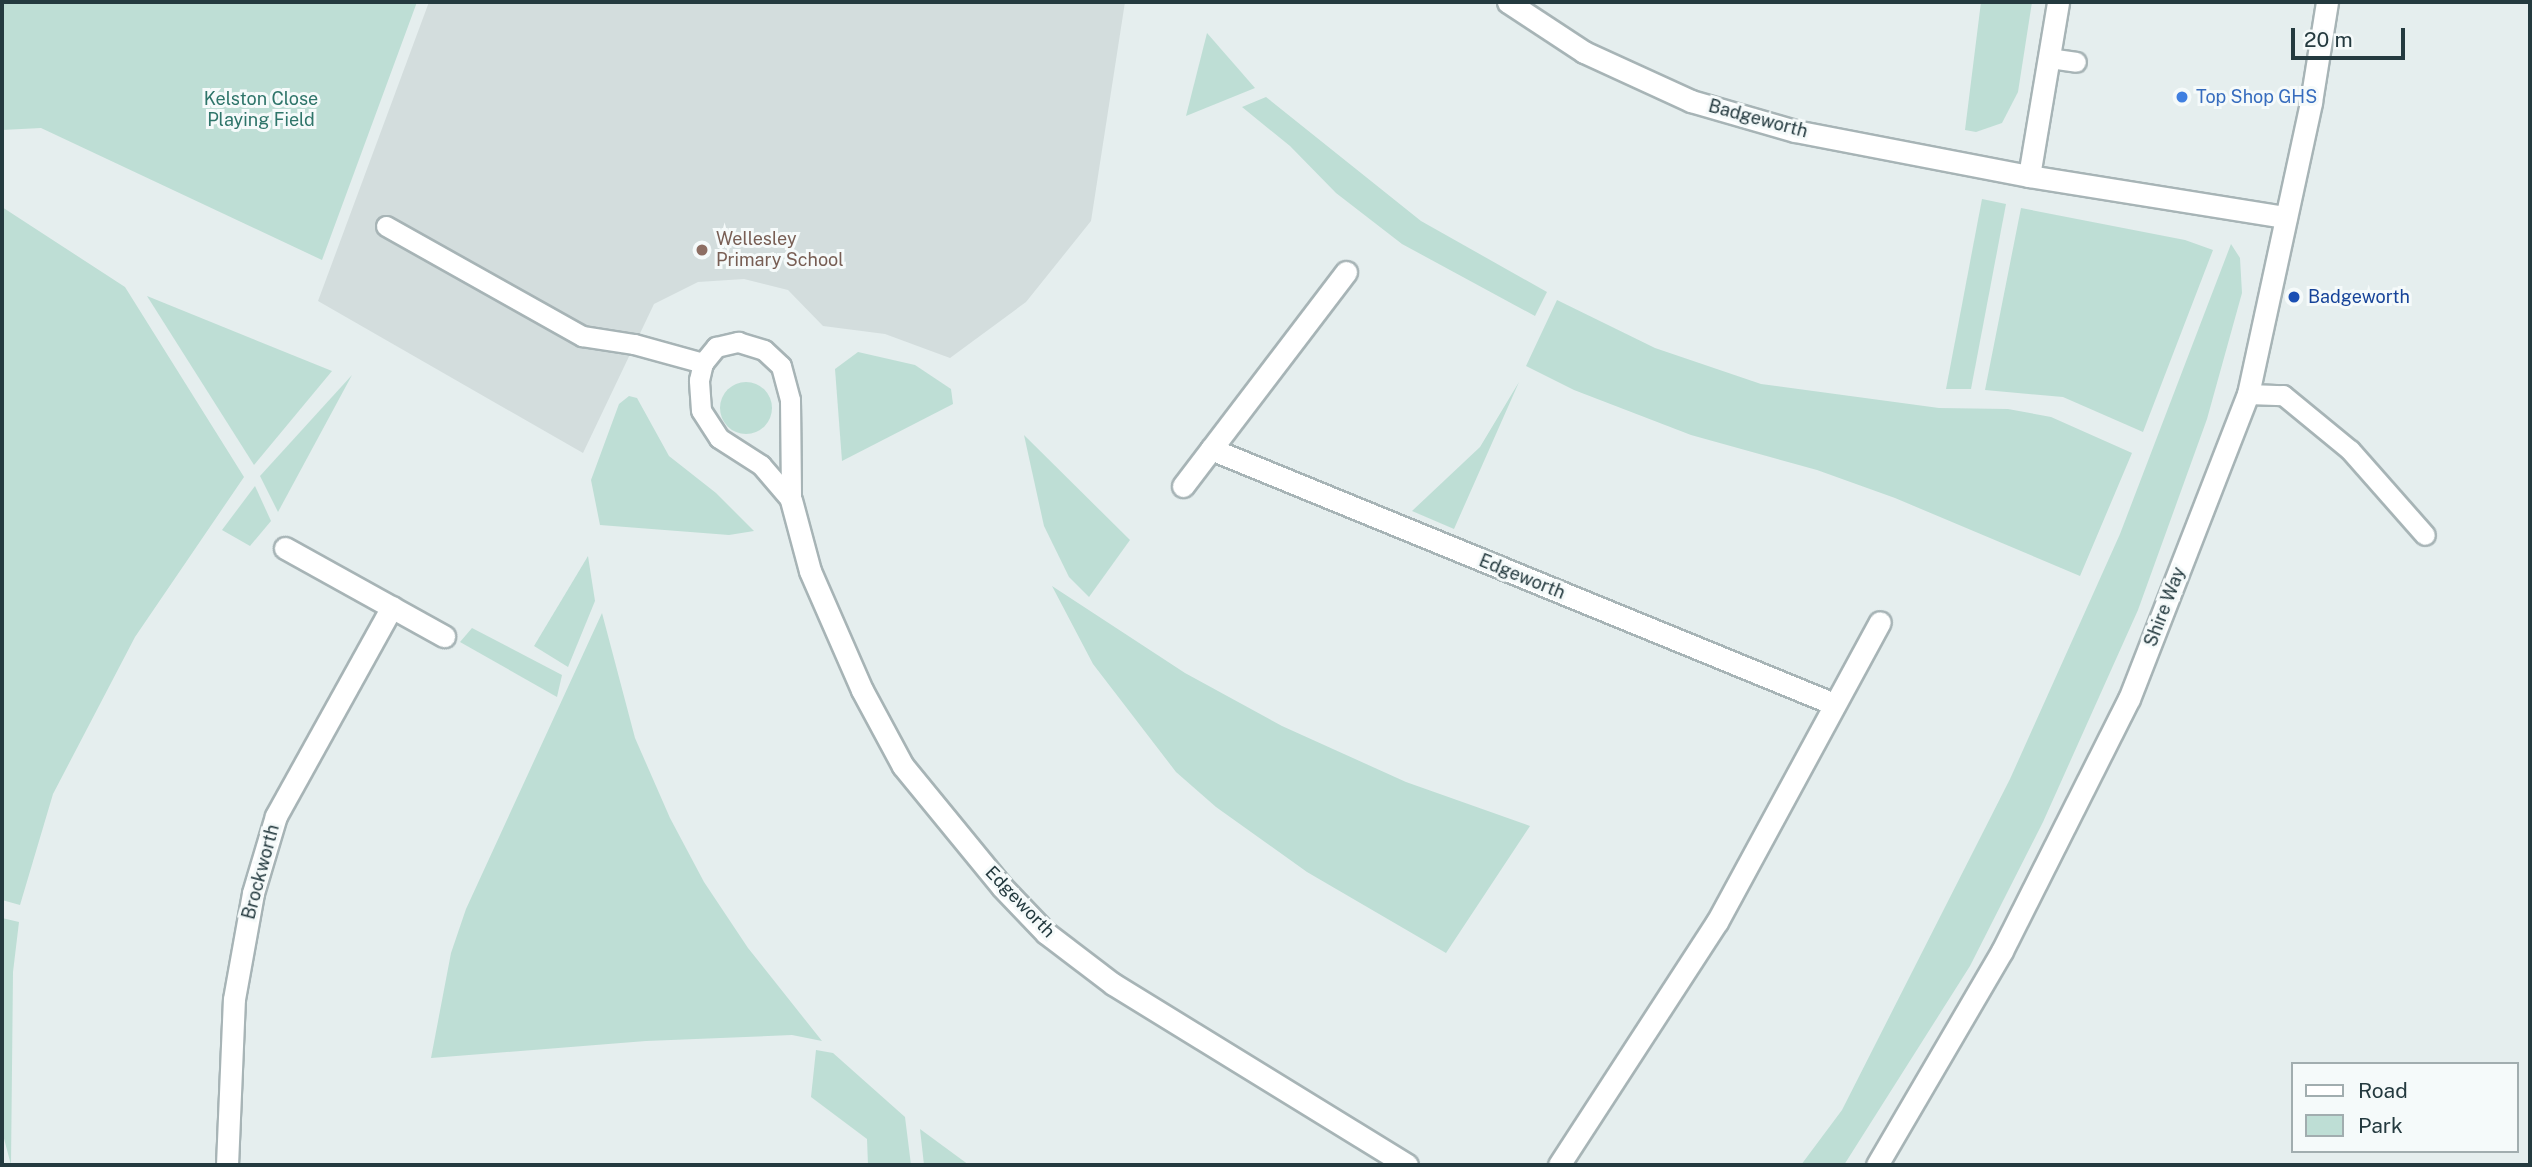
<!DOCTYPE html>
<style>
body{margin:0}
#map{position:relative;width:2532px;height:1167px;overflow:hidden;background:#e5eeee;font-family:"Public Sans",sans-serif}
div>[style]{position:absolute}
.built>*{inset:0;background:#d3dddd}
.green>*{inset:0;background:#beded5}
.round{border-radius:50%}
.roads{filter:drop-shadow(2px 0 #a7b4b6) drop-shadow(-2px 0 #a7b4b6) drop-shadow(0 2px #a7b4b6) drop-shadow(0 -2px #a7b4b6)}
.lane>*{height:19px;margin:-9.5px;padding:0 9.5px;transform-origin:9.5px;border-radius:9.5px;background:#fff}
.street>*{height:21px;margin:-10.5px;padding:0 10.5px;transform-origin:10.5px;border-radius:10.5px;background:#fff}
.secondary>*{height:21px;margin:-10.5px;padding:0 10.5px;transform-origin:10.5px;border-radius:10.5px;background:#fff}
.dots>*{width:19px;height:19px;translate:-50% -50%;box-sizing:border-box;border:4px solid #f5fafa;border-radius:50%}
span{translate:-50% -50%;white-space:nowrap;text-align:center;line-height:1.15;-webkit-text-stroke:6px #f5fafa;paint-order:stroke}
.shop-label{font-size:18px;color:#366cbe}
.left{translate:0 -50%;text-align:left}
.park-label{font-size:18px;color:#2f756a}
.street-label{font-size:18px;color:#243a3f}
.education-label{font-size:18px;color:#785e54}
.transit-label{font-size:18px;color:#164399}
.frame{position:absolute;inset:0;border:4px solid #243a3f;pointer-events:none}
.legend{position:absolute;left:2291px;top:1062px;width:228px;height:91px;box-sizing:border-box;background:#f5fafa;border:2px solid #a1adaf;margin:0;padding:9px 12px;list-style:none;font-size:21px;color:#243a3f}
.legend li{display:flex;align-items:center;gap:14px;height:35px}
.legend b{width:35px;border:2px solid #a1adaf}
.scale{position:absolute;left:2291px;top:28px;width:114px;height:32px;box-sizing:border-box;border:4px solid #243a3f;border-top:0;padding-left:9px;font-size:21px;line-height:24px;white-space:nowrap;color:#243a3f;-webkit-text-stroke:5px #f5fafa;paint-order:stroke}
</style>
<div id="map">
<div class="built">
<i style="clip-path:polygon(429px 2px,1125px 2px,1091px 221px,1026px 302px,950px 358px,885px 334px,823px 326px,788px 290px,744px 279px,698px 282px,654px 304px,583px 453px,318px 301px)"></i>
</div>
<div class="green">
<i style="clip-path:polygon(2px 2px,417px 2px,322px 260px,41px 128px,2px 130px)"></i>
<i style="clip-path:polygon(1981px 2px,2032px 2px,2018px 92px,2002px 123px,1976px 132px,1965px 130px)"></i>
<i style="clip-path:polygon(1207px 33px,1255px 88px,1186px 116px)"></i>
<i style="clip-path:polygon(1266px 97px,1421px 221px,1547px 292px,1535px 316px,1402px 244px,1336px 193px,1290px 146px,1242px 107px)"></i>
<i style="clip-path:polygon(1982px 199px,2006px 204px,1971px 389px,1946px 389px)"></i>
<i style="clip-path:polygon(2px 207px,125px 287px,244px 477px,135px 637px,53px 794px,20px 905px,2px 900px)"></i>
<i style="clip-path:polygon(2021px 208px,2185px 240px,2213px 250px,2143px 432px,2063px 397px,1985px 390px)"></i>
<i style="clip-path:polygon(2231px 244px,2240px 258px,2242px 293px,2207px 419px,2138px 610px,2043px 822px,1970px 966px,1844px 1165px,1801px 1165px,1842px 1110px,2010px 779px,2120px 534px)"></i>
<i style="clip-path:polygon(147px 296px,332px 371px,254px 465px)"></i>
<i style="clip-path:polygon(1557px 300px,1655px 348px,1761px 384px,1939px 408px,2008px 409px,2051px 417px,2132px 453px,2080px 576px,1895px 498px,1817px 470px,1691px 435px,1574px 390px,1526px 366px)"></i>
<i style="clip-path:polygon(858px 352px,915px 365px,951px 389px,953px 404px,842px 461px,835px 369px)"></i>
<i style="clip-path:polygon(352px 375px,278px 512px,260px 476px)"></i>
<i class="round" style="left:720px;top:382px;width:52px;height:52px"></i>
<i style="clip-path:polygon(1519px 382px,1454px 529px,1412px 511px,1480px 447px)"></i>
<i style="clip-path:polygon(629px 396px,637px 398px,669px 456px,716px 493px,754px 531px,729px 535px,600px 525px,591px 480px,619px 404px)"></i>
<i style="clip-path:polygon(1024px 435px,1130px 540px,1089px 597px,1069px 577px,1044px 526px)"></i>
<i style="clip-path:polygon(255px 486px,271px 521px,250px 546px,222px 530px)"></i>
<i style="clip-path:polygon(588px 556px,595px 601px,568px 667px,534px 646px)"></i>
<i style="clip-path:polygon(1052px 586px,1185px 673px,1282px 726px,1406px 782px,1530px 826px,1446px 953px,1307px 872px,1216px 807px,1176px 772px,1093px 664px)"></i>
<i style="clip-path:polygon(602px 613px,635px 738px,670px 818px,704px 882px,748px 948px,822px 1041px,792px 1035px,646px 1041px,431px 1058px,451px 953px,466px 909px)"></i>
<i style="clip-path:polygon(472px 628px,562px 675px,557px 697px,460px 642px)"></i>
<i style="clip-path:polygon(2px 918px,19px 922px,13px 972px,11px 1165px,2px 1131px)"></i>
<i style="clip-path:polygon(816px 1050px,833px 1053px,905px 1117px,911px 1165px,868px 1165px,867px 1139px,811px 1097px)"></i>
<i style="clip-path:polygon(920px 1129px,969px 1165px,924px 1165px)"></i>
</div>
<div class="roads">
<div class="lane">
<i style="left:2049px;top:58px;width:27px;rotate:8deg"></i>
<i style="left:386px;top:226px;width:225px;rotate:29.3deg"></i>
<i style="left:582px;top:336px;width:53px;rotate:8.7deg"></i>
<i style="left:634px;top:344px;width:72px;rotate:15.4deg"></i>
<i style="left:738px;top:342px;width:27px;rotate:17deg"></i>
<i style="left:764px;top:350px;width:23px;rotate:43deg"></i>
<i style="left:781px;top:366px;width:35px;rotate:75deg"></i>
<i style="left:790px;top:400px;width:100px;rotate:89.4deg"></i>
<i style="left:791px;top:500px;width:46px;rotate:-130.6deg"></i>
<i style="left:761px;top:465px;width:50px;rotate:-147.3deg"></i>
<i style="left:719px;top:438px;width:33px;rotate:-123deg"></i>
<i style="left:701px;top:410px;width:30px;rotate:-94deg"></i>
<i style="left:699px;top:380px;width:17px;rotate:-77deg"></i>
<i style="left:703px;top:363px;width:21px;rotate:-51deg"></i>
<i style="left:716px;top:347px;width:23px;rotate:-13deg"></i>
<i style="left:2248px;top:394px;width:35px;rotate:2deg"></i>
<i style="left:2283px;top:395px;width:87px;rotate:39.4deg"></i>
<i style="left:2350px;top:450px;width:113px;rotate:48.6deg"></i>
</div>
<div class="street">
<i style="left:1508px;top:2px;width:91px;rotate:33.3deg"></i>
<i style="left:1584px;top:52px;width:118px;rotate:24.6deg"></i>
<i style="left:1691px;top:101px;width:108px;rotate:16.1deg"></i>
<i style="left:1795px;top:131px;width:238px;rotate:10.9deg"></i>
<i style="left:2029px;top:176px;width:260px;rotate:9.1deg"></i>
<i style="left:2029px;top:176px;width:176px;rotate:-80.5deg"></i>
<i style="left:1211px;top:449px;width:673px;rotate:22.26deg"></i>
<i style="left:1183px;top:486px;width:269px;rotate:-52.7deg"></i>
<i style="left:791px;top:500px;width:73px;rotate:75deg"></i>
<i style="left:810px;top:571px;width:130px;rotate:66.4deg"></i>
<i style="left:862px;top:690px;width:86px;rotate:61.7deg"></i>
<i style="left:903px;top:766px;width:156px;rotate:50.7deg"></i>
<i style="left:1002px;top:887px;width:64px;rotate:46.3deg"></i>
<i style="left:1046px;top:933px;width:84px;rotate:37.3deg"></i>
<i style="left:1113px;top:984px;width:345px;rotate:31.6deg"></i>
<i style="left:285px;top:548px;width:182px;rotate:29deg"></i>
<i style="left:227px;top:1165px;width:166px;rotate:-87.6deg"></i>
<i style="left:234px;top:999px;width:108px;rotate:-79.8deg"></i>
<i style="left:253px;top:893px;width:80px;rotate:-73.4deg"></i>
<i style="left:276px;top:816px;width:239px;rotate:-61deg"></i>
<i style="left:1559px;top:1165px;width:290px;rotate:-57deg"></i>
<i style="left:1717px;top:922px;width:341px;rotate:-61.5deg"></i>
</div>
<div class="secondary">
<i style="left:1877px;top:1165px;width:248px;rotate:-59.7deg"></i>
<i style="left:2002px;top:951px;width:282px;rotate:-63.3deg"></i>
<i style="left:2129px;top:699px;width:327px;rotate:-68.7deg"></i>
<i style="left:2248px;top:394px;width:299px;rotate:-77.8deg"></i>
<i style="left:2311px;top:102px;width:101px;rotate:-80.9deg"></i>
</div>
</div>
<div class="dots">
<i style="left:2182px;top:97px;background:#3f7fe0"></i>
<i style="left:702px;top:250px;background:#8d6e63"></i>
<i style="left:2294px;top:297px;background:#1a4fb4"></i>
</div>
<div class="shop-label">
<span class="left" style="left:2196px;top:97px">Top Shop GHS</span>
</div>
<div class="park-label">
<span style="left:261px;top:110px">Kelston Close<br>Playing Field</span>
</div>
<div class="street-label">
<span style="left:1758px;top:119px;rotate:15deg">Badgeworth</span>
<span style="left:1522px;top:577px;rotate:22deg">Edgeworth</span>
<span style="left:2165px;top:607px;rotate:-69deg">Shire Way</span>
<span style="left:261px;top:872px;rotate:-75deg">Brockworth</span>
<span style="left:1020px;top:902px;rotate:46deg">Edgeworth</span>
</div>
<div class="education-label">
<span class="left" style="left:716px;top:250px">Wellesley<br>Primary School</span>
</div>
<div class="transit-label">
<span class="left" style="left:2308px;top:297px">Badgeworth</span>
</div>
<div class="frame"></div>
<ul class="legend">
<li><b style="height:9px;background:#fff"></b>Road</li>
<li><b style="height:19px;background:#beded5"></b>Park</li>
</ul>
<div class="scale">20 m</div>
</div>
